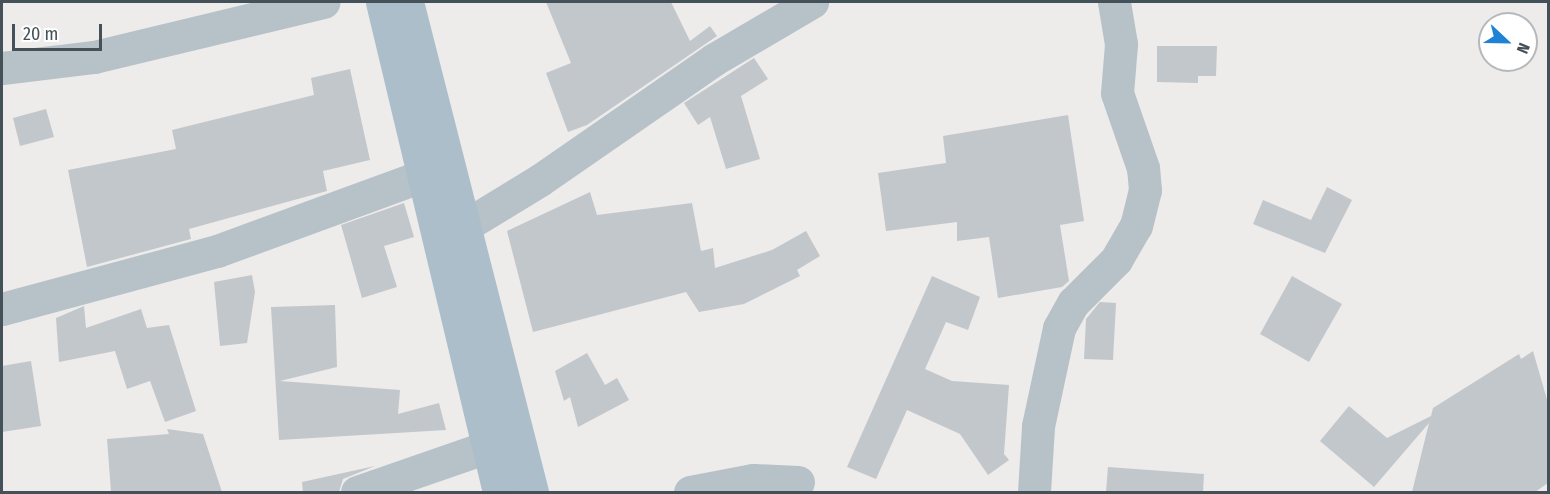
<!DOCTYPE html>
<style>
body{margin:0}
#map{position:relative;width:1550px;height:494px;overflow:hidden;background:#eeebeb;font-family:"Fira Sans Condensed",sans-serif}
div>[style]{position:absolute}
.building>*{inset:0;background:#c2c7cb}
.minor>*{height:33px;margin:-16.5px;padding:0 16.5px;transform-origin:16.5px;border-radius:16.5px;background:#b7c2c8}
.major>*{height:33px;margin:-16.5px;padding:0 16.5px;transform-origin:16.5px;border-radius:16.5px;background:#abbeca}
span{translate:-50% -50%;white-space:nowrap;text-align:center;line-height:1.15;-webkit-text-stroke:4.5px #fff;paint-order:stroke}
.frame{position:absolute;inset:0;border:3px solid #455158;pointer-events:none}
.north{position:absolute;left:1478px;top:12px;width:60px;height:60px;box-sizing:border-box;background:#fff;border:2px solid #b5b9bc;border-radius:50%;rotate:112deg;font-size:16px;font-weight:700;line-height:24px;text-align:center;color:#455158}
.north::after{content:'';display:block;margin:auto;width:21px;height:27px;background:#2082d4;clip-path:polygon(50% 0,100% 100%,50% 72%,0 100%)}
.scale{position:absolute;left:12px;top:24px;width:90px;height:27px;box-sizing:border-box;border:3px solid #455158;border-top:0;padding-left:8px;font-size:18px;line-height:21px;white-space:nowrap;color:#455158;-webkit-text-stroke:4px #fff;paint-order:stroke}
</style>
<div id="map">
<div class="building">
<i style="clip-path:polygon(546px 2px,671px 2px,690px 41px,710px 26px,717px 36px,587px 125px,568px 132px,546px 73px,571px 63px)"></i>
<i style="clip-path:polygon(1157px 46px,1217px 46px,1216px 76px,1198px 76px,1198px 83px,1157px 82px)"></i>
<i style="clip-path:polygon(754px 58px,768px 79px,741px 96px,760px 159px,726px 169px,710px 117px,698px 125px,684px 103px)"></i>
<i style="clip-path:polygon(350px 69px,370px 160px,323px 171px,327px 191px,189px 229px,191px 239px,87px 267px,68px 170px,176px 149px,172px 130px,314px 95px,311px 78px)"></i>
<i style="clip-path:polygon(46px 109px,54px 137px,20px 146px,13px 118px)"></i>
<i style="clip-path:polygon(1068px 115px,1084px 221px,1060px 225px,1069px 281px,1062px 287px,998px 298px,989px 237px,957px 241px,957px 222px,886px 231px,878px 173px,946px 163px,943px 136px)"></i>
<i style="clip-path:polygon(1327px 187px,1352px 200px,1325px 253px,1253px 224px,1263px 200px,1311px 220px)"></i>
<i style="clip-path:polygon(590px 192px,597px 215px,692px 203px,701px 251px,713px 248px,715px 268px,772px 250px,806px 231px,820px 256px,797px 270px,800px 276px,744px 304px,699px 312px,686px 292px,533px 332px,507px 231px)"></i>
<i style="clip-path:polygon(404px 203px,414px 237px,384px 246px,397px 287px,362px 298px,341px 225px)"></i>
<i style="clip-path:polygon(252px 275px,255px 292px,247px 343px,220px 346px,214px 282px)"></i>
<i style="clip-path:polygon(932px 276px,980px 297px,968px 330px,946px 322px,925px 369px,952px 381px,1009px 385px,1004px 454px,1009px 460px,988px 475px,960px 434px,907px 410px,876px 479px,847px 467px)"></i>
<i style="clip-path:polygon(1292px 276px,1342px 304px,1309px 362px,1260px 334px)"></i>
<i style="clip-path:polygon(1100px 302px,1116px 303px,1113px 360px,1084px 359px,1086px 319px)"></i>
<i style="clip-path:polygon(335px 305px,337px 367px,280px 381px,400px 390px,398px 414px,439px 403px,446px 430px,279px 440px,271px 307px)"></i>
<i style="clip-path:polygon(84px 306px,86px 328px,141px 309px,147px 328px,169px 325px,196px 411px,165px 422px,150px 381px,127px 389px,115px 351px,59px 362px,56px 318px)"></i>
<i style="clip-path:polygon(1533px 351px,1548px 403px,1548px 483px,1535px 492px,1412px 492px,1429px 423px,1374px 487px,1320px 441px,1349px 406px,1387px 438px,1431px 416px,1433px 408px,1519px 354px,1521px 359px)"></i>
<i style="clip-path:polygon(587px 353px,605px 385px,617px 378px,629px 400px,578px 427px,570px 397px,564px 401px,555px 371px)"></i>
<i style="clip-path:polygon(31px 361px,41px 426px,2px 432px,2px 366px)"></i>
<i style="clip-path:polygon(167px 429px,203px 434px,222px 492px,111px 492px,107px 439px,169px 434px)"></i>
<i style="clip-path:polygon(375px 466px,343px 479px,339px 492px,303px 492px,302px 482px)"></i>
<i style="clip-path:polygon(1108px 467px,1204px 474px,1203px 492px,1106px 492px)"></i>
</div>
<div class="minor">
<i style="left:2px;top:68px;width:93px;rotate:-6.8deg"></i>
<i style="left:94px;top:57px;width:236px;rotate:-13.5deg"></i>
<i style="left:463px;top:227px;width:90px;rotate:-31.4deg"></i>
<i style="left:540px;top:180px;width:211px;rotate:-34.7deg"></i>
<i style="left:713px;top:60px;width:115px;rotate:-30.4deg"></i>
<i style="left:2px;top:309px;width:223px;rotate:-15.1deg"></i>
<i style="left:217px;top:251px;width:221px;rotate:-20.1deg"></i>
<i style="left:357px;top:492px;width:138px;rotate:-19.1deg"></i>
<i style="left:690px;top:492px;width:64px;rotate:-10.8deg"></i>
<i style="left:753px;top:480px;width:45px;rotate:2.5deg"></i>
<i style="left:1034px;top:492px;width:66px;rotate:-86.5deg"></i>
<i style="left:1038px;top:426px;width:100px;rotate:-77.9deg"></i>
<i style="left:1059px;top:328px;width:29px;rotate:-61deg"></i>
<i style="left:1073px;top:303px;width:61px;rotate:-45deg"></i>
<i style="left:1116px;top:260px;width:39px;rotate:-60deg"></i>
<i style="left:1136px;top:226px;width:37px;rotate:-76deg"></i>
<i style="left:1145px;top:190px;width:22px;rotate:-95deg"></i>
<i style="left:1143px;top:168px;width:79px;rotate:-109.1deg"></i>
<i style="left:1117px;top:93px;width:49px;rotate:-85.3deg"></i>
<i style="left:1121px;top:44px;width:43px;rotate:-99.5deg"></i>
</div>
<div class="major">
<i style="left:382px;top:2px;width:504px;rotate:76.57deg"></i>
<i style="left:407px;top:2px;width:506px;rotate:75.69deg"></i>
</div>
<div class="frame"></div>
<div class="north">N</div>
<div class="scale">20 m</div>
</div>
